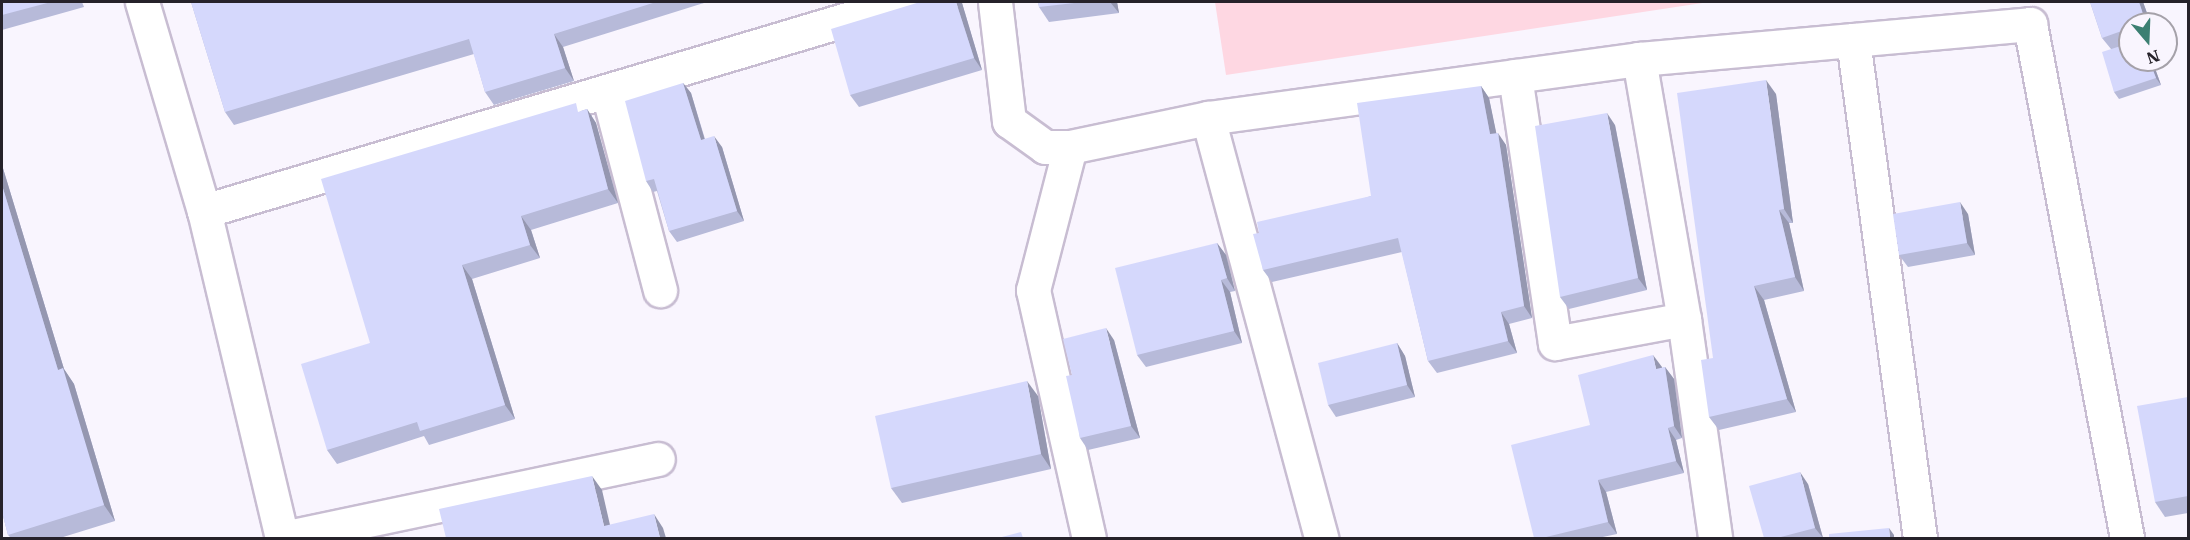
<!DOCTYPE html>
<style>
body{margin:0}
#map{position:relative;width:2190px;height:540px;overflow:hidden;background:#f9f5fe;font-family:"IBM Plex Serif",serif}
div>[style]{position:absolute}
.green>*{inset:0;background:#fed7e2}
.roads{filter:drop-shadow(2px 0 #c8bdd2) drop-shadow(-2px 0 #c8bdd2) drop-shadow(0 2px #c8bdd2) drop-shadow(0 -2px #c8bdd2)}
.minor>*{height:33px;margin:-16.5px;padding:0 16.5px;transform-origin:16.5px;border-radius:16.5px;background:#fff}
.wall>*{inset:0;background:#b7bad9}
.shaded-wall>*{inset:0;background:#9597b0}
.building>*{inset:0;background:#d5d8fc}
span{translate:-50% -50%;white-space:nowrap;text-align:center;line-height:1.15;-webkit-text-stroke:4.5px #f9f5fe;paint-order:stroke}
.frame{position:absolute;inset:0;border:3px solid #26222a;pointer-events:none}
.north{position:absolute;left:2118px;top:12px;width:60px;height:60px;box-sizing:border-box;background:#f9f5fe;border:2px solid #a5a1a9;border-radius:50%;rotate:161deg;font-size:16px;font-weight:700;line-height:24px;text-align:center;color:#26222a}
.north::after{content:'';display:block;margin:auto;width:21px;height:27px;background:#3c7f72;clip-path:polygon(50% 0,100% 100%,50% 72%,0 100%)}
</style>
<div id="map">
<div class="green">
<i style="clip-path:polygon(1215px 2px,1709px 2px,1226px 75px)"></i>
</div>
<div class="roads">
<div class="minor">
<i style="left:142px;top:2px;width:218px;rotate:73.5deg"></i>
<i style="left:995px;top:2px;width:120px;rotate:83.3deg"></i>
<i style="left:1009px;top:121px;width:44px;rotate:35.8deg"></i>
<i style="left:1045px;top:147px;width:25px"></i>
<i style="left:1070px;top:147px;width:141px;rotate:-11.9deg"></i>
<i style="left:1208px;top:118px;width:435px;rotate:-7.8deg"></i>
<i style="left:1639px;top:59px;width:393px;rotate:-5.1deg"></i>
<i style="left:2030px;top:24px;width:523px;rotate:79.31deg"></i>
<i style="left:1853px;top:40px;width:502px;rotate:82.34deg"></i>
<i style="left:1639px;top:59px;width:264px;rotate:80.2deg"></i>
<i style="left:1684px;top:319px;width:221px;rotate:81.9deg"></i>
<i style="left:1515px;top:76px;width:270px;rotate:81.5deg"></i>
<i style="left:1555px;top:343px;width:131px;rotate:-10.5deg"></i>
<i style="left:608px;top:93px;width:204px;rotate:75.2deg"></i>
<i style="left:1208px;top:118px;width:435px;rotate:74.9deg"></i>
<i style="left:1070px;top:147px;width:148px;rotate:104.5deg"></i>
<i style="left:1033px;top:290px;width:254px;rotate:77.3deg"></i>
<i style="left:282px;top:538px;width:336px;rotate:-103.4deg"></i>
<i style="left:204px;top:211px;width:731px;rotate:-16.62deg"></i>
<i style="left:283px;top:538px;width:383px;rotate:-11.9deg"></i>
</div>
</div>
<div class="wall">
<i style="clip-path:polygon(2px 2px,82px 2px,84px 7px,2px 30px)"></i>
<i style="clip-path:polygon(191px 2px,707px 2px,563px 47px,574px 81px,494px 105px,485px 92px,474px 54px,234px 125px,225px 112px)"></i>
<i style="clip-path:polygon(1038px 2px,1117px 2px,1119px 13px,1049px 22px,1039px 7px)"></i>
<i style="clip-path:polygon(2090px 2px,2143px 2px,2151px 24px,2130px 24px,2130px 60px,2152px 60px,2161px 85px,2119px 99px,2114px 92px,2111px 49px,2102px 38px)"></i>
<i style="clip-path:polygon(962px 3px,982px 70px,859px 107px,850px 95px)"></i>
<i style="clip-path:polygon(683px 83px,691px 93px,705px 139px,722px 147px,744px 221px,677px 242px,669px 231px,657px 191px,653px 192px,646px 181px)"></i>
<i style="clip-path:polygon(1481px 86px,1489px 98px,1496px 133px,1506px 145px,1532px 318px,1509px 324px,1517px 353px,1437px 373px,1428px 361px,1402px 252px,1272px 282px,1263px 270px,1259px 233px,1371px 196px)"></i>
<i style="clip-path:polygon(1776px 94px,1793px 223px,1789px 223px,1804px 291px,1764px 300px,1796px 412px,1719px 430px,1709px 417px)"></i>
<i style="clip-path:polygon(587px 109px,596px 123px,618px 203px,531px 230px,540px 258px,472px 279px,515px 419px,429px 445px,424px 436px,337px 464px,327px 450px,370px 343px,581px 111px)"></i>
<i style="clip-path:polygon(1615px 125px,1647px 290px,1569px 309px,1560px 297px)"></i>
<i style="clip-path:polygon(2px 165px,64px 369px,74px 384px,115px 521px,60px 538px,11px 538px,8px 535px,2px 512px)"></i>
<i style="clip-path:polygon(1968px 214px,1975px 255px,1908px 267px,1899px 255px)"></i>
<i style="clip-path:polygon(1217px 243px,1226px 255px,1235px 291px,1230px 292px,1242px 343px,1146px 367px,1137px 355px)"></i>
<i style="clip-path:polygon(1114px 340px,1140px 438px,1088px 450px,1080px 438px,1072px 375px)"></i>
<i style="clip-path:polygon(1397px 343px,1405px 356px,1415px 397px,1336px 417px,1328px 405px)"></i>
<i style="clip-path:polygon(1665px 367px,1674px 379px,1682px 438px,1676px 440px,1684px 473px,1606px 492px,1617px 534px,1598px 538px,1534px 538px,1662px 368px)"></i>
<i style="clip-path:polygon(1038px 396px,1051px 469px,902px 503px,891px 488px)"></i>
<i style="clip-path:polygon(2188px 397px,2188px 513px,2165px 517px,2155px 502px)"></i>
<i style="clip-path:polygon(1808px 484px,1823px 538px,1764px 538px)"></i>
</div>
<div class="shaded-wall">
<i style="clip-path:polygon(956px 2px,960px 2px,962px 3px,982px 70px,974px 58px)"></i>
<i style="clip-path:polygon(1110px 2px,1117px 2px,1119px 13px)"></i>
<i style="clip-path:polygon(2139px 2px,2143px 2px,2151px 24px,2147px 24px,2146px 23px)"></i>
<i style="clip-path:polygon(554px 34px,563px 47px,574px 81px,565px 68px)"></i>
<i style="clip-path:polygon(2149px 60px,2152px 60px,2161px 85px,2156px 78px)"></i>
<i style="clip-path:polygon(1766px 80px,1776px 94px,1793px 223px,1784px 209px)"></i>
<i style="clip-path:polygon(683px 83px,691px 93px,708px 151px,701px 140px)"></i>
<i style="clip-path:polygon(1481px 86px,1489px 98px,1499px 146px,1490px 134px)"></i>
<i style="clip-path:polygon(587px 109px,596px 123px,618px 203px,608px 189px)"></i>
<i style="clip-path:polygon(1607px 113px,1615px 125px,1647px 290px,1638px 278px)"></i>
<i style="clip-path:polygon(1498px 133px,1506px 145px,1532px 318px,1524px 306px)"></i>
<i style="clip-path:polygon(714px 136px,722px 147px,744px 221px,737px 211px)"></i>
<i style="clip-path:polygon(2px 165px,64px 369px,74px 384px,115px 521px,104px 505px,58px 370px,2px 185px)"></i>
<i style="clip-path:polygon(1960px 202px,1968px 214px,1975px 255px,1967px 243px)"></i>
<i style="clip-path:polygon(1779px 210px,1789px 223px,1804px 291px,1795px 277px)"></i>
<i style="clip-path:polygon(521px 216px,531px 230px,540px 258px,530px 245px)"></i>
<i style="clip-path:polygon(1217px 243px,1226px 255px,1235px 291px,1227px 278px)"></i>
<i style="clip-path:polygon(462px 265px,472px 279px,515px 419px,505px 405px)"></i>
<i style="clip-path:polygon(1221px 280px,1230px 292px,1242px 343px,1234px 331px)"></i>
<i style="clip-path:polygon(1754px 286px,1764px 300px,1796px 412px,1787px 399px)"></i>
<i style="clip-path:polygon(1501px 312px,1509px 324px,1517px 353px,1508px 341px)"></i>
<i style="clip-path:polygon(1106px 328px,1114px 340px,1140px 438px,1131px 426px)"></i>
<i style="clip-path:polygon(1397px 343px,1405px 356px,1415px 397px,1407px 385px)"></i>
<i style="clip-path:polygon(1653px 355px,1662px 367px,1664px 381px,1656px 369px)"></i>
<i style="clip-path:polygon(1665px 367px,1674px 379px,1682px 438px,1674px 426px)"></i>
<i style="clip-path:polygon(1027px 381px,1038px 396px,1051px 469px,1041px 454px)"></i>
<i style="clip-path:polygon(1668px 428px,1676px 440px,1684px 473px,1676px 461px)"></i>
<i style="clip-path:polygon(1800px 472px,1808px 484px,1823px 538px,1815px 528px)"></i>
<i style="clip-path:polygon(592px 476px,602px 490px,613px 538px,604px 526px)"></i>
<i style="clip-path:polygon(1598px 480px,1606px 492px,1617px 534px,1608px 522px)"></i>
<i style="clip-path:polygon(654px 514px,663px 528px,666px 538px,660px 538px)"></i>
<i style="clip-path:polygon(1889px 528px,1894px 535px,1894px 538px,1890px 538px)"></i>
</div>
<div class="building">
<i style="clip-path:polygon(2px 2px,51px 2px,2px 15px)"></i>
<i style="clip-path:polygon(191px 2px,656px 2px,554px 34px,565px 68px,485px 92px,469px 39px,225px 112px)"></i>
<i style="clip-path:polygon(920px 2px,956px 2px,974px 58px,850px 95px,831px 29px)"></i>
<i style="clip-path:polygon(1038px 2px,1083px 2px,1039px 7px)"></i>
<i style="clip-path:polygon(2090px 2px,2139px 2px,2146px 23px,2142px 24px,2130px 24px,2130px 28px,2102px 38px)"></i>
<i style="clip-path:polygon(2130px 43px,2130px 60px,2149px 60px,2156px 78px,2114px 92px,2102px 52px)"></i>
<i style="clip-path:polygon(1766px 80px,1784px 209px,1779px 210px,1795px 277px,1754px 286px,1787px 399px,1709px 417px,1701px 360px,1713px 358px,1677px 93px)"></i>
<i style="clip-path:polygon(683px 83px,701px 140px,714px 136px,737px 211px,669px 231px,654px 179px,646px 181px,625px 101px)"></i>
<i style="clip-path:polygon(1481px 86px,1490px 134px,1498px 133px,1524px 306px,1501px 312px,1508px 341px,1428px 361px,1398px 238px,1263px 270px,1253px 234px,1259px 233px,1257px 222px,1371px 196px,1357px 103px)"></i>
<i style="clip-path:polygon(576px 103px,578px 112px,587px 109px,608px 189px,521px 216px,530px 245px,462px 265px,505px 405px,420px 431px,417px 422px,327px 450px,301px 364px,370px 343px,321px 179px)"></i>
<i style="clip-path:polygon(1607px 113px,1638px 278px,1560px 297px,1535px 126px)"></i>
<i style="clip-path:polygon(2px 185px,58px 370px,63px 368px,104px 505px,8px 535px,2px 512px)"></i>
<i style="clip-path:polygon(1960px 202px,1967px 243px,1899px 255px,1893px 214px)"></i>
<i style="clip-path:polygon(1217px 243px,1227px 278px,1221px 280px,1234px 331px,1137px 355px,1115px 268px)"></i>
<i style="clip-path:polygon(1106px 328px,1131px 426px,1080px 438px,1066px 376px,1072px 375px,1063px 339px)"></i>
<i style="clip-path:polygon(1397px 343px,1407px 385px,1328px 405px,1318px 363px)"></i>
<i style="clip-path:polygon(1653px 355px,1656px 369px,1665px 367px,1674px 426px,1668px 428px,1676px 461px,1598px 480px,1608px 522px,1542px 538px,1534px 538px,1511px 445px,1590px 425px,1578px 375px)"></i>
<i style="clip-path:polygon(1027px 381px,1041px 454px,891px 488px,875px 416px)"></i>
<i style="clip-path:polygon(2188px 397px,2188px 496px,2155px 502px,2137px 406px)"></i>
<i style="clip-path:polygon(1800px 472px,1815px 528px,1777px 538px,1764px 538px,1749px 486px)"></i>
<i style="clip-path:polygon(592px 476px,604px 526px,654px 514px,660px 538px,446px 538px,439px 509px)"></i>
<i style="clip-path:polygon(1889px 528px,1890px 538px,1829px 538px,1829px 534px)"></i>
<i style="clip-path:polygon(1021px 532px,1023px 538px,998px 538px)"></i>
</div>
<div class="frame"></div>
<div class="north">N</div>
</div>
